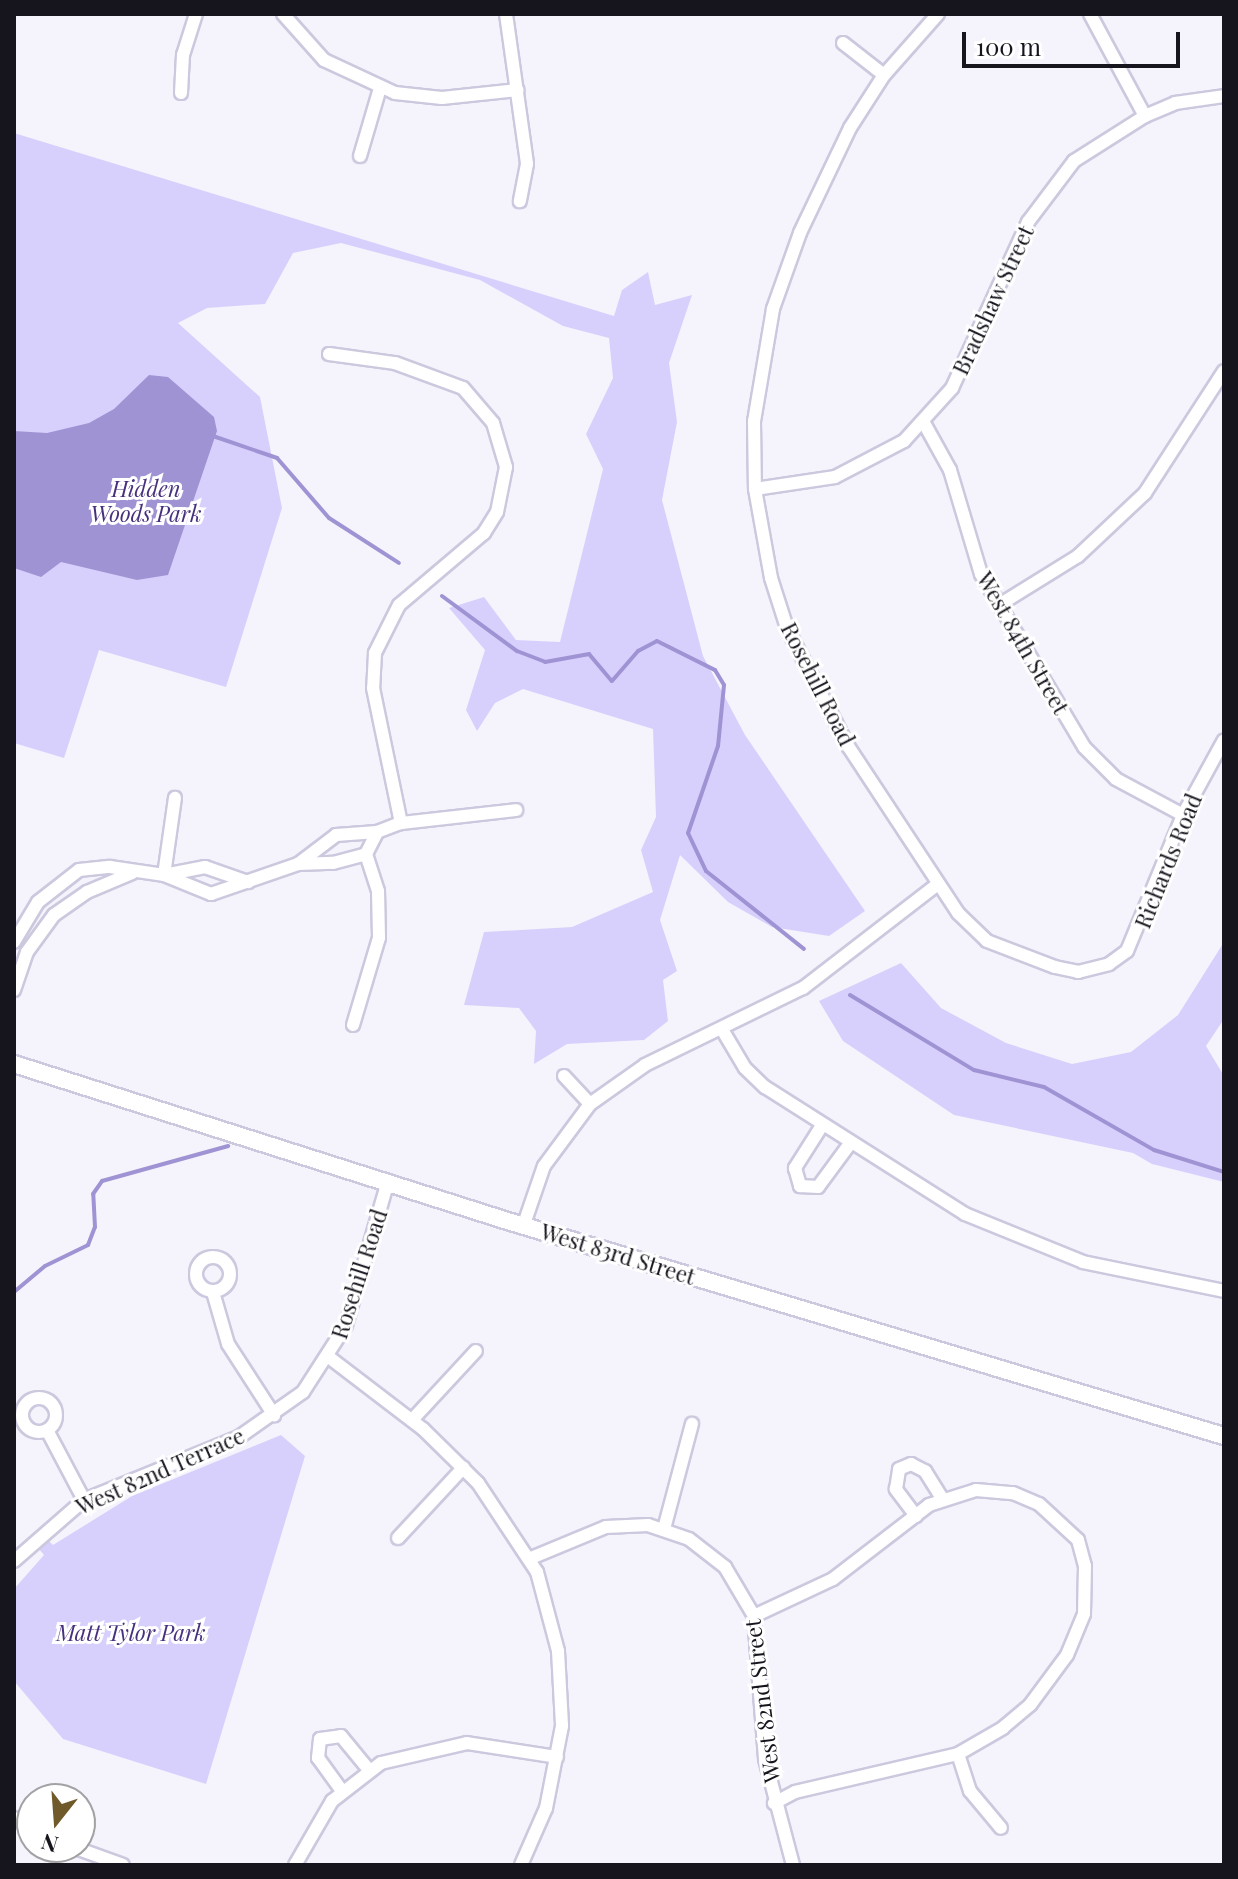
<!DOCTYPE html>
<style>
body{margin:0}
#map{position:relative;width:1238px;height:1879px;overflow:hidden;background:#f5f4fc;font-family:"Playfair Display",serif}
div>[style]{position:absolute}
.green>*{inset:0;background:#d8d0fc}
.water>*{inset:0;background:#a093d4}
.stream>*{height:4px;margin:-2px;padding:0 2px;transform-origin:2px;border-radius:2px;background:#a093d4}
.roads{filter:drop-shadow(2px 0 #ccc8de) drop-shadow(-2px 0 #ccc8de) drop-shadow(0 2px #ccc8de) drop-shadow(0 -2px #ccc8de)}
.minor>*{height:12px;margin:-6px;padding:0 6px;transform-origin:6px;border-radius:6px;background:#fff}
.minor>.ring{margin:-6px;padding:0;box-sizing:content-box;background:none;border:12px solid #fff;border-radius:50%}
.tertiary>*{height:16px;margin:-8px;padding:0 8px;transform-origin:8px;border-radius:8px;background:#fff}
span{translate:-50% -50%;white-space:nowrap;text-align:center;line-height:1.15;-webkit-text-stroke:6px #fff;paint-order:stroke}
.street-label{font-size:22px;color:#16141c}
.park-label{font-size:22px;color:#47307d;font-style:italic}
.frame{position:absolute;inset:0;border:16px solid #16141c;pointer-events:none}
.north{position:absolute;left:16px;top:1783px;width:80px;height:80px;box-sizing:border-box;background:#fff;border:2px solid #a2a1a4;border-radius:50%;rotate:197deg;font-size:22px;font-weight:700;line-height:32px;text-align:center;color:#16141c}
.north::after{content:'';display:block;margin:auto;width:28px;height:36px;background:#715a2a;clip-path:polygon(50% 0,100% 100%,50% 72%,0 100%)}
.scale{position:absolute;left:962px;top:32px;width:218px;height:36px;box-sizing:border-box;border:4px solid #16141c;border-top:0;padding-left:10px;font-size:24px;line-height:28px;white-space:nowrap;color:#16141c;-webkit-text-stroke:6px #fff;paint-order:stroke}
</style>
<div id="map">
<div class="green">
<i style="clip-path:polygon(14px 133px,614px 316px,622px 290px,648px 272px,655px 305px,692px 295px,669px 363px,677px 422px,662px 500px,703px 656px,745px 735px,865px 911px,829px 936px,772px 927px,728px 902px,680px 855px,660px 920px,677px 971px,663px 980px,668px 1021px,644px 1040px,567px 1044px,534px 1064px,536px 1031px,519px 1008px,464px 1005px,484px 932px,572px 927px,653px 892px,641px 850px,656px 817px,653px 729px,523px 689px,495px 703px,477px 731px,466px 710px,485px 650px,449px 608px,484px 597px,516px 640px,560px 642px,603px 469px,586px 434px,613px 378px,609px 338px,563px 326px,480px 280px,341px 243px,293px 253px,265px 304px,207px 308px,178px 323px,260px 397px,282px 508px,226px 687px,99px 650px,64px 758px,14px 743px)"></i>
<i style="clip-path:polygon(1224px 942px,1224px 1019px,1206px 1046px,1224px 1076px,1224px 1182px,1152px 1164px,1133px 1153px,954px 1115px,843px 1041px,819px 1001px,901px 963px,941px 1008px,1006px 1043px,1072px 1064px,1131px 1052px,1178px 1015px)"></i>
<i style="clip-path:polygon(281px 1435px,305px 1456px,206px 1784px,63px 1739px,14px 1681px,14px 1589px,44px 1555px,38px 1548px,47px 1539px,53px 1545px,132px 1496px)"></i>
</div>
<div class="water">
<i style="clip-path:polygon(149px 375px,168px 377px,214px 417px,217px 431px,168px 575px,137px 580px,61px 562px,41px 577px,14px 568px,14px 431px,47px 433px,89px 423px,114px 409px)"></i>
</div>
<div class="stream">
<i style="left:210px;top:435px;width:71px;rotate:18.9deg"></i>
<i style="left:277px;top:458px;width:79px;rotate:49.1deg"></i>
<i style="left:329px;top:518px;width:83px;rotate:32.7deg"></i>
<i style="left:442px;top:596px;width:93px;rotate:36.3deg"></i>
<i style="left:517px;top:651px;width:30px;rotate:21deg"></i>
<i style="left:545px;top:662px;width:45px;rotate:-10.3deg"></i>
<i style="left:589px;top:654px;width:35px;rotate:50deg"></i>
<i style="left:612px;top:681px;width:40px;rotate:-49deg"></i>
<i style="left:638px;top:651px;width:21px;rotate:-28deg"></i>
<i style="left:657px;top:641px;width:65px;rotate:26.6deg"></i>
<i style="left:715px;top:670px;width:17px;rotate:59deg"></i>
<i style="left:724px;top:685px;width:61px;rotate:95.6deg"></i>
<i style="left:718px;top:746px;width:92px;rotate:109deg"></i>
<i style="left:688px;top:833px;width:42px;rotate:64.7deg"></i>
<i style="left:706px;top:871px;width:125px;rotate:38.5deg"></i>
<i style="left:850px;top:995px;width:145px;rotate:31.2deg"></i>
<i style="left:974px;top:1070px;width:72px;rotate:13.7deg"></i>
<i style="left:1044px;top:1087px;width:127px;rotate:29.8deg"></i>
<i style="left:1154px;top:1150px;width:73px;rotate:17.4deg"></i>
<i style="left:14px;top:1292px;width:40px;rotate:-40deg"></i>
<i style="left:45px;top:1266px;width:48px;rotate:-26deg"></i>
<i style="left:88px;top:1245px;width:19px;rotate:-69deg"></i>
<i style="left:95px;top:1227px;width:33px;rotate:-93deg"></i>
<i style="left:93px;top:1194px;width:16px;rotate:-55deg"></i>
<i style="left:102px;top:1181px;width:131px;rotate:-15.5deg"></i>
</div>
<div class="roads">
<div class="minor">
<i style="left:283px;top:14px;width:62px;rotate:48.3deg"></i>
<i style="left:324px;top:60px;width:78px;rotate:24.9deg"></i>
<i style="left:395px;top:93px;width:47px;rotate:6.1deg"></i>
<i style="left:442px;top:98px;width:76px;rotate:-6deg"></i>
<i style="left:506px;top:14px;width:151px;rotate:82deg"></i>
<i style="left:527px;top:164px;width:38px;rotate:101deg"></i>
<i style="left:938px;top:14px;width:81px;rotate:131.5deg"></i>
<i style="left:884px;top:75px;width:63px;rotate:122.7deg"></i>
<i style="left:850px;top:128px;width:116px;rotate:115.5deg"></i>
<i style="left:800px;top:233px;width:81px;rotate:109.6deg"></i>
<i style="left:773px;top:309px;width:114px;rotate:99.6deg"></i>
<i style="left:754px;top:421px;width:68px;rotate:89.2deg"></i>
<i style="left:755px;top:489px;width:90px;rotate:79.8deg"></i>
<i style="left:771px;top:578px;width:52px;rotate:72.3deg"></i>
<i style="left:787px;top:628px;width:133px;rotate:62.7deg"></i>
<i style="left:848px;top:746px;width:200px;rotate:56.6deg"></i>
<i style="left:958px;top:913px;width:40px;rotate:44deg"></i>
<i style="left:987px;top:941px;width:73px;rotate:20.9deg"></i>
<i style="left:1055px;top:967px;width:24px;rotate:12deg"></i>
<i style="left:1078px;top:972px;width:32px;rotate:-14deg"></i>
<i style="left:1109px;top:964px;width:22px;rotate:-36deg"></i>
<i style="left:1127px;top:951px;width:147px;rotate:-67.6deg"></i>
<i style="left:1183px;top:815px;width:85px;rotate:-61.3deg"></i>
<i style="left:1090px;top:14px;width:116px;rotate:61.7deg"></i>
<i style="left:843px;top:43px;width:52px;rotate:38deg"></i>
<i style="left:181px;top:93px;width:38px;rotate:-87deg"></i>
<i style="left:183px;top:55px;width:43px;rotate:-72.4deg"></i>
<i style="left:360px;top:156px;width:71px;rotate:-73.6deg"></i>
<i style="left:329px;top:354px;width:67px;rotate:7.8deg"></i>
<i style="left:395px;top:363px;width:72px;rotate:20.2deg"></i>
<i style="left:463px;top:388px;width:46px;rotate:49.4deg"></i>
<i style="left:493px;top:423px;width:46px;rotate:73.5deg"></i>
<i style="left:506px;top:467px;width:46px;rotate:101.3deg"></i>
<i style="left:497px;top:512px;width:25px;rotate:122deg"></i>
<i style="left:484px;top:533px;width:111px;rotate:139.7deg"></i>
<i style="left:399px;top:605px;width:54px;rotate:116.6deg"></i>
<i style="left:375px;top:653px;width:35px;rotate:93deg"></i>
<i style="left:373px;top:688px;width:138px;rotate:78.3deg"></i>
<i style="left:924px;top:423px;width:54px;rotate:61deg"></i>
<i style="left:950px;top:470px;width:109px;rotate:73.4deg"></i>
<i style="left:981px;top:574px;width:201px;rotate:59.2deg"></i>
<i style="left:1084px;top:747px;width:45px;rotate:45deg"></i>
<i style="left:1116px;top:779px;width:76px;rotate:28.2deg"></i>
<i style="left:755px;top:489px;width:81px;rotate:-8.5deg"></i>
<i style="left:835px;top:477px;width:78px;rotate:-27.6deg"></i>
<i style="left:904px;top:441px;width:72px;rotate:-47.8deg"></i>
<i style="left:952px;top:388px;width:183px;rotate:-65.4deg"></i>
<i style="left:1028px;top:222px;width:76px;rotate:-53deg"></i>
<i style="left:1074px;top:161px;width:84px;rotate:-32.4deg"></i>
<i style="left:1145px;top:116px;width:33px;rotate:-23deg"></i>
<i style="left:1175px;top:103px;width:49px;rotate:-8.1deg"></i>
<i style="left:999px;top:605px;width:93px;rotate:-31.8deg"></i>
<i style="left:1078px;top:556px;width:92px;rotate:-43.2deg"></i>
<i style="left:1145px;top:493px;width:145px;rotate:-57.1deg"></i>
<i style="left:366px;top:854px;width:25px;rotate:-63deg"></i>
<i style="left:377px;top:832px;width:26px;rotate:-21deg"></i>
<i style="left:401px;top:823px;width:116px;rotate:-6.4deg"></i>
<i style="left:298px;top:864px;width:48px;rotate:-37.3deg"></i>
<i style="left:336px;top:835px;width:41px;rotate:-4.2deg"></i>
<i style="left:164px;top:875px;width:51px;rotate:22deg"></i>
<i style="left:211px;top:894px;width:92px;rotate:-19deg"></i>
<i style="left:298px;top:864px;width:35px;rotate:-2deg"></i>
<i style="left:333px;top:863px;width:34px;rotate:-15deg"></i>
<i style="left:164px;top:875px;width:78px;rotate:-81.9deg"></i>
<i style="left:14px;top:942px;width:47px;rotate:-59deg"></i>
<i style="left:38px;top:902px;width:52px;rotate:-38deg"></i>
<i style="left:79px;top:870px;width:31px;rotate:-6deg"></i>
<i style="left:110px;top:867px;width:55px;rotate:8.4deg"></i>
<i style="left:164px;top:875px;width:42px;rotate:-11deg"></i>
<i style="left:205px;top:867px;width:46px;rotate:19.2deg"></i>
<i style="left:14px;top:990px;width:40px;rotate:-71.1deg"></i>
<i style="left:27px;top:952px;width:46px;rotate:-53.9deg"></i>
<i style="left:54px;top:915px;width:40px;rotate:-34.9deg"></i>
<i style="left:87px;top:892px;width:49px;rotate:-22.9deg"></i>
<i style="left:353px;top:1025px;width:91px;rotate:-73.4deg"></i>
<i style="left:379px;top:938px;width:47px;rotate:-91.2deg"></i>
<i style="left:378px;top:891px;width:39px;rotate:-108deg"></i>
<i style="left:723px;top:1031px;width:43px;rotate:59.3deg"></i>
<i style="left:745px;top:1068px;width:28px;rotate:44deg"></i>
<i style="left:765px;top:1087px;width:237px;rotate:32.4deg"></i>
<i style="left:965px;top:1214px;width:127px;rotate:22.1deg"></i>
<i style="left:1083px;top:1262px;width:144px;rotate:11.6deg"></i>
<i style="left:564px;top:1076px;width:38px;rotate:47deg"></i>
<i style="left:821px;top:1127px;width:49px;rotate:122.4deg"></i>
<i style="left:795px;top:1168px;width:19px;rotate:74deg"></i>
<i style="left:800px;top:1186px;width:18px;rotate:3deg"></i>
<i style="left:818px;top:1187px;width:52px;rotate:-53.6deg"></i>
<i style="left:524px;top:1224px;width:61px;rotate:-71deg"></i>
<i style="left:544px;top:1166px;width:77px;rotate:-53.4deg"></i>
<i style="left:590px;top:1104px;width:67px;rotate:-35.3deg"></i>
<i style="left:645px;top:1065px;width:176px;rotate:-26deg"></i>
<i style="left:803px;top:988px;width:170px;rotate:-37.6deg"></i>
<i class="ring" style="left:196px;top:1257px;width:22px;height:22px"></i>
<i style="left:213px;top:1292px;width:54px;rotate:73.9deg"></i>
<i style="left:228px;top:1344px;width:85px;rotate:57.1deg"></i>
<i style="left:330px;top:1358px;width:117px;rotate:37.4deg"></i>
<i style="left:423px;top:1429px;width:77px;rotate:44.5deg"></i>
<i style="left:478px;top:1483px;width:107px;rotate:56.5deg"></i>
<i style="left:537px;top:1572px;width:82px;rotate:75.1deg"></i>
<i style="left:558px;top:1651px;width:75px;rotate:86.9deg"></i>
<i style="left:562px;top:1726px;width:84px;rotate:101deg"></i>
<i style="left:546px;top:1808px;width:62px;rotate:113.7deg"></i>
<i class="ring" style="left:22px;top:1398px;width:22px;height:22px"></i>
<i style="left:412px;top:1420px;width:94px;rotate:-47.2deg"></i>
<i style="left:47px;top:1430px;width:79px;rotate:62.1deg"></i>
<i style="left:916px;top:1516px;width:34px;rotate:-127deg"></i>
<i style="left:896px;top:1489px;width:20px;rotate:-81deg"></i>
<i style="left:899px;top:1469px;width:13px;rotate:-23deg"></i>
<i style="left:911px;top:1464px;width:16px;rotate:27deg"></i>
<i style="left:925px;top:1471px;width:34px;rotate:58deg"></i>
<i style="left:664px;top:1529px;width:109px;rotate:-75.1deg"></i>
<i style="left:398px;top:1538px;width:96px;rotate:-47.1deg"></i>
<i style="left:531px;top:1558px;width:81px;rotate:-22.5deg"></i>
<i style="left:606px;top:1527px;width:42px;rotate:-2.7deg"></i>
<i style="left:648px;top:1525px;width:43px;rotate:18.9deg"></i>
<i style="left:689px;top:1539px;width:46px;rotate:37.9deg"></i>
<i style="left:725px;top:1567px;width:57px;rotate:59.4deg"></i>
<i style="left:754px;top:1616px;width:143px;rotate:85.6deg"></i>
<i style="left:765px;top:1759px;width:110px;rotate:75.2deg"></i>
<i style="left:14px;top:1561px;width:93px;rotate:-41.1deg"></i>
<i style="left:84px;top:1500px;width:167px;rotate:-22.1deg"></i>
<i style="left:239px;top:1437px;width:78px;rotate:-35.1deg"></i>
<i style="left:303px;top:1392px;width:80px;rotate:-57.3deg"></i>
<i style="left:346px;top:1325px;width:150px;rotate:-73.7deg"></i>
<i style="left:754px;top:1616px;width:87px;rotate:-25.1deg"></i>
<i style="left:833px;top:1579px;width:121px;rotate:-37.6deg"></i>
<i style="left:929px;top:1505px;width:49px;rotate:-17.7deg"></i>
<i style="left:976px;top:1490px;width:37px;rotate:5deg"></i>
<i style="left:1013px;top:1493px;width:28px;rotate:23deg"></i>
<i style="left:1039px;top:1504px;width:53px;rotate:42.7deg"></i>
<i style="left:1078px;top:1540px;width:27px;rotate:75deg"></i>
<i style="left:1085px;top:1566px;width:48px;rotate:91.2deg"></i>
<i style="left:1084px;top:1614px;width:44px;rotate:112.5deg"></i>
<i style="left:1067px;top:1655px;width:62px;rotate:126.5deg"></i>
<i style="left:1030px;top:1705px;width:35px;rotate:140deg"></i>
<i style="left:1003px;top:1728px;width:52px;rotate:150deg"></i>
<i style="left:958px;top:1754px;width:167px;rotate:166.9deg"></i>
<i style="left:795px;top:1792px;width:24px;rotate:152deg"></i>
<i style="left:958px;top:1754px;width:39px;rotate:72deg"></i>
<i style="left:970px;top:1791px;width:48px;rotate:50deg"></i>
<i style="left:342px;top:1791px;width:41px;rotate:-126deg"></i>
<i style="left:318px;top:1758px;width:19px;rotate:-84deg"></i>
<i style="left:320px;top:1739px;width:21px;rotate:-8deg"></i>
<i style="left:341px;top:1736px;width:44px;rotate:50.5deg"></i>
<i style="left:14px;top:1818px;width:21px;rotate:31deg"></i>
<i style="left:73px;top:1847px;width:53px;rotate:19.8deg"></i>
<i style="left:295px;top:1865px;width:74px;rotate:-60deg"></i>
<i style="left:332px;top:1801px;width:62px;rotate:-37.8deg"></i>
<i style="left:381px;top:1763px;width:88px;rotate:-13.1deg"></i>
<i style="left:467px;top:1743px;width:91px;rotate:8.8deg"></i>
</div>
<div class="tertiary">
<i style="left:14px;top:1064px;width:511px;rotate:17.65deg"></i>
<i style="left:501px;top:1219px;width:755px;rotate:16.71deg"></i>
</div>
</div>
<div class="street-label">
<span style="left:993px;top:300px;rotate:-65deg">Bradshaw Street</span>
<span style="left:1023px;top:643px;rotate:60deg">West 84th Street</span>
<span style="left:818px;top:684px;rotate:63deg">Rosehill Road</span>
<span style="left:1168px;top:861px;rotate:-68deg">Richards Road</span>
<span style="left:618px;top:1254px;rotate:17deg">West 83rd Street</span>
<span style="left:359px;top:1274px;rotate:-72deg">Rosehill Road</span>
<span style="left:160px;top:1471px;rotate:-24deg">West 82nd Terrace</span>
<span style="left:762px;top:1701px;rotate:-97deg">West 82nd Street</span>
</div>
<div class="park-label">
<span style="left:146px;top:501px">Hidden<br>Woods Park</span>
<span style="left:131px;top:1633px">Matt Tylor Park</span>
</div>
<div class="frame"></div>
<div class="north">N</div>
<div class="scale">100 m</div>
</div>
